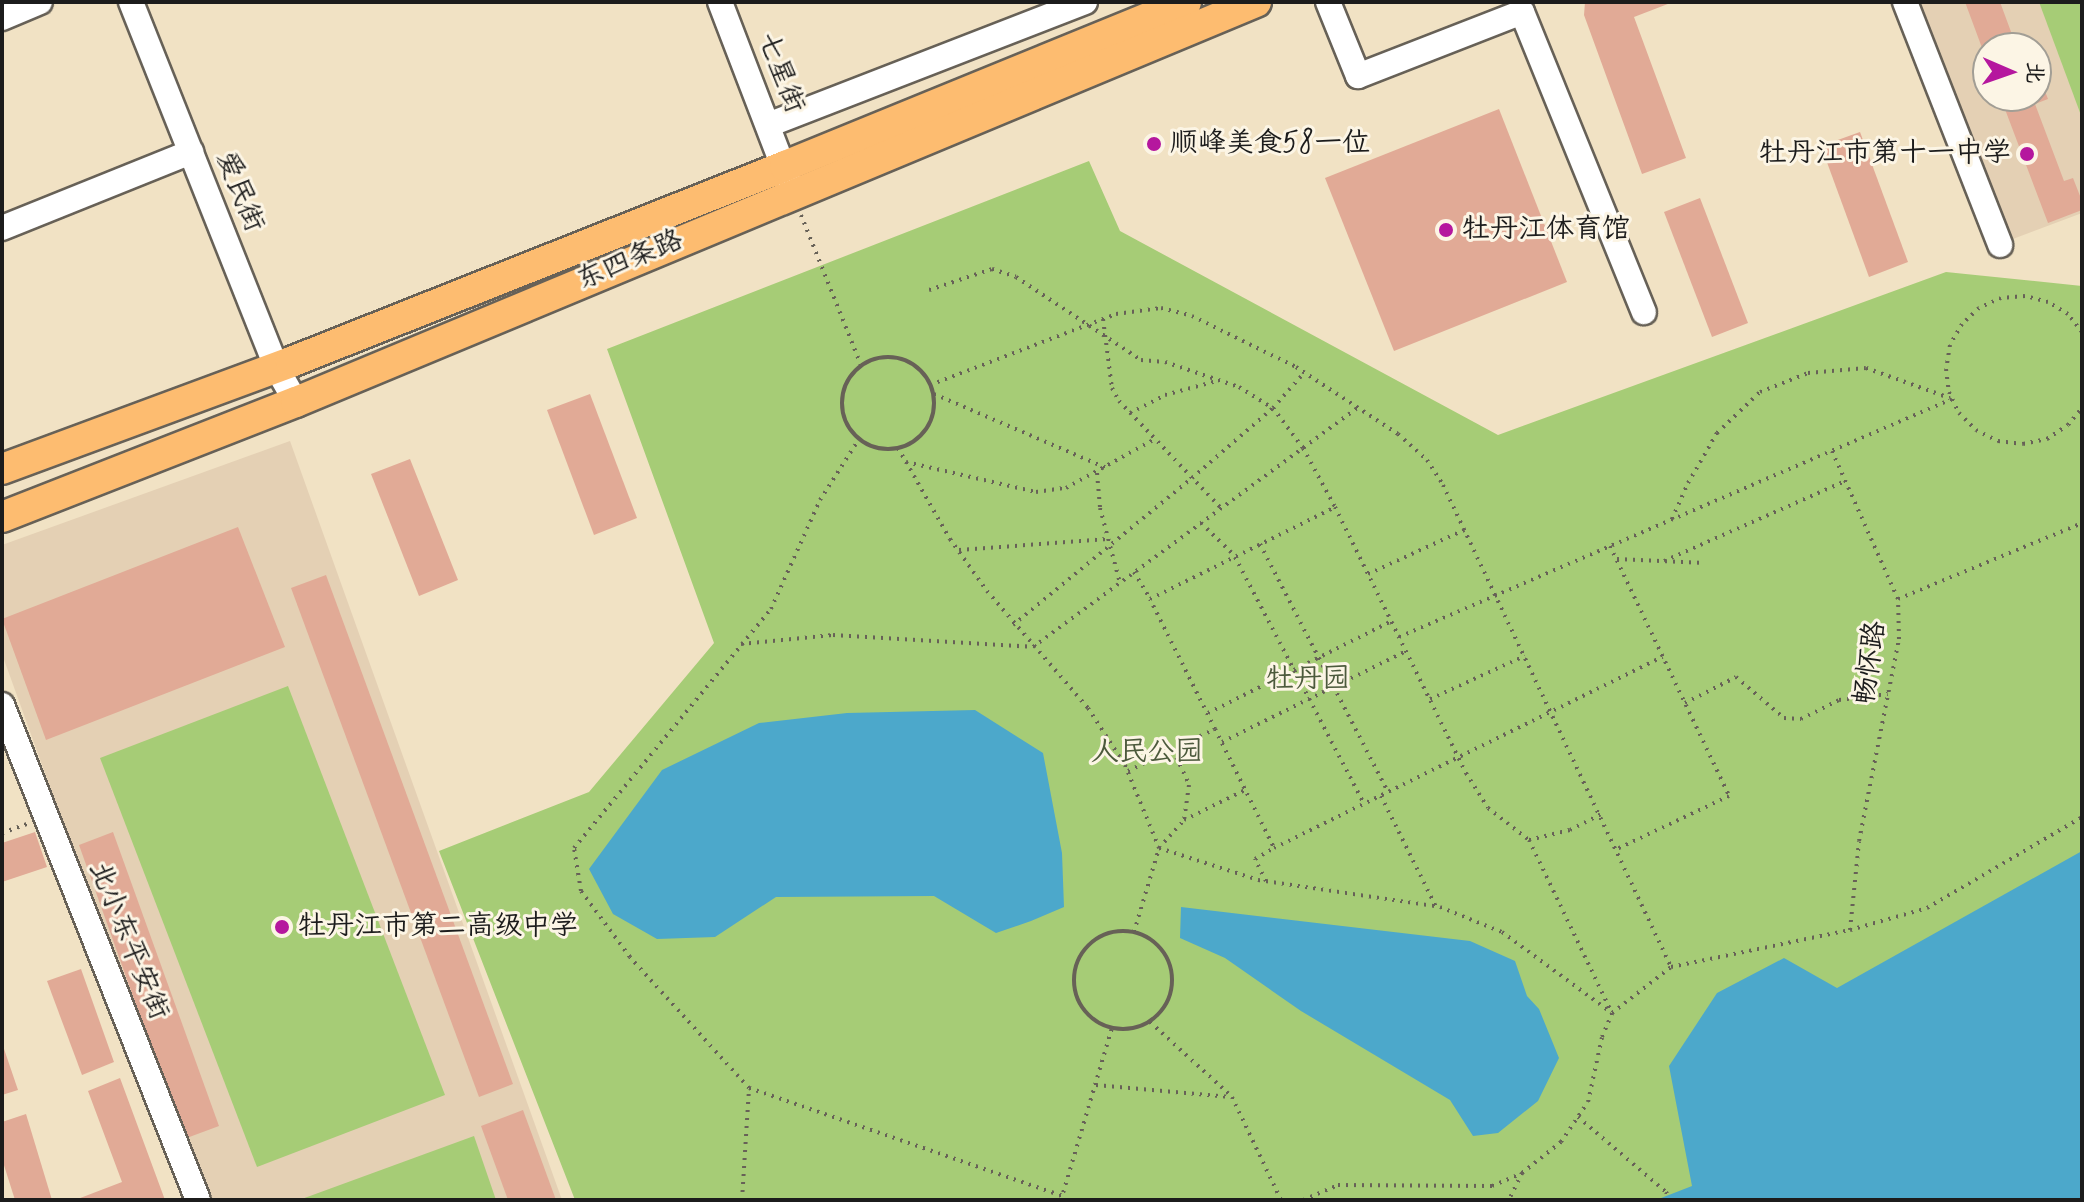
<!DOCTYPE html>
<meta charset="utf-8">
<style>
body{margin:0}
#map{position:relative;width:2084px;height:1202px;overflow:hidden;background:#f1e2c4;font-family:Mynerve,"LXGW WenKai TC",sans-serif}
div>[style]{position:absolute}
.built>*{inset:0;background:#e4d0b4}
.green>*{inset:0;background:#a6cc76}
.water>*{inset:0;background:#4ca8cb}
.building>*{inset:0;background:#e1aa96}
.path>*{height:4px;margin-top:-2px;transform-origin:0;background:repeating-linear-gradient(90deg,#676157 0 2px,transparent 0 8px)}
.path>.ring{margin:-2px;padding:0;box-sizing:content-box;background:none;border:4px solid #676157;border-radius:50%}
.roads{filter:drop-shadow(2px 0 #676157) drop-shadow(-2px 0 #676157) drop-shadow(0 2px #676157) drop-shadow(0 -2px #676157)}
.minor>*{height:24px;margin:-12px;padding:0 12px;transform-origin:12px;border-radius:12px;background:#fff}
.major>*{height:30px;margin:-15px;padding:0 15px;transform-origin:15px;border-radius:15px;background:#fdbc70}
.dots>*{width:22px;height:22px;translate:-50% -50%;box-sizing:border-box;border:4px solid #fcf5e5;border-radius:50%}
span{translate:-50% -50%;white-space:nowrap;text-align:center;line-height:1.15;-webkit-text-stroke:6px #fcf5e5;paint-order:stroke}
.street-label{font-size:28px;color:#1c1c1c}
.poi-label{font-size:28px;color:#1c1c1c}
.left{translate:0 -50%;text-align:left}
.right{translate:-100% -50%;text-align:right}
.park-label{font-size:28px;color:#4c5a3c}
.frame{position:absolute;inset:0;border:4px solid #1c1c1c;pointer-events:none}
.north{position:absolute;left:1972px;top:32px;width:80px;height:80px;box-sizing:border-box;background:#fcf5e5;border:2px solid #a29e95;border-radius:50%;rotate:92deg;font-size:22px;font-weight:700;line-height:32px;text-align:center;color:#1c1c1c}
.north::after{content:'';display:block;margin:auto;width:28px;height:36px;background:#b5179e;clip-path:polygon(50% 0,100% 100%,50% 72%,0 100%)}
</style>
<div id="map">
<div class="built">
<i style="clip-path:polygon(evenodd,1914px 2px,2082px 2px,2082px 213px,2005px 242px,1914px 2px,1988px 48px,2036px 48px,2036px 96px,1988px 96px,1988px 48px)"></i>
<i style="clip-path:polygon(290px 441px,562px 1200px,199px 1200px,2px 654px,2px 545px)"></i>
</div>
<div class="green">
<i style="clip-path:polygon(2039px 2px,2082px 2px,2082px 118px)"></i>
<i style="clip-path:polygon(1089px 161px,1120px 231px,1498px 435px,1946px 272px,2082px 286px,2082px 1200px,575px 1200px,439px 851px,589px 792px,714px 643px,607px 349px)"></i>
<i style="clip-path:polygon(288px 686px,445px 1095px,257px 1167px,100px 758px)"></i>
<i style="clip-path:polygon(474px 1136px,496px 1200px,299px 1200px)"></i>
</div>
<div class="water">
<i style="clip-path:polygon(975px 710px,1043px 753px,1062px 853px,1064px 907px,1031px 921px,996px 933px,934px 896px,776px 897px,715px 937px,657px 939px,613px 914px,589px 869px,662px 770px,759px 723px,847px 713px)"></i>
<i style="clip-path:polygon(2082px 851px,2082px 1200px,1656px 1200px,1692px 1186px,1669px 1066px,1717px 993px,1784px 958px,1837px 988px)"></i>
<i style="clip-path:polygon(1181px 907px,1470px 941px,1515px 961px,1527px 996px,1539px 1009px,1559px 1058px,1538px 1101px,1498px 1133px,1473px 1136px,1450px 1100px,1301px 1011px,1225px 958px,1180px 938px)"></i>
</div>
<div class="building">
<i style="clip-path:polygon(1585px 2px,1673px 2px,1634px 17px,1686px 158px,1642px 174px,1584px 15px)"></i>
<i style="clip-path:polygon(1965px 2px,2000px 2px,2017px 48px,1988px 48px,1988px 64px)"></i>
<i style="clip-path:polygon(2036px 68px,2048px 99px,2035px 104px,2064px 181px,2073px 178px,2082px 201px,2082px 210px,2048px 223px,2000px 96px,2036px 96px)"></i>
<i style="clip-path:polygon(1499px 109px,1567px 282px,1394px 351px,1325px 178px)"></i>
<i style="clip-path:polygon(1860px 132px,1908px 262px,1869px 277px,1821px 146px)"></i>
<i style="clip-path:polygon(1700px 198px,1748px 323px,1712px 337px,1664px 212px)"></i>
<i style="clip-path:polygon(590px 394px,637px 518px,594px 535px,547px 410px)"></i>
<i style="clip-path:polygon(410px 459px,458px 580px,419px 596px,371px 474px)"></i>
<i style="clip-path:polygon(238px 527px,285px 647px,46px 740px,2px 619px)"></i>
<i style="clip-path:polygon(326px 575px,513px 1084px,479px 1097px,291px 588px)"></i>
<i style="clip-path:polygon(35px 832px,47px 867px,2px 882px,2px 843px)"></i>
<i style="clip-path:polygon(113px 832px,219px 1126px,184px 1139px,79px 845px)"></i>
<i style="clip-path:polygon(81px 969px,114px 1062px,82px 1075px,47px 981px)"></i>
<i style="clip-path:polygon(2px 1043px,18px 1090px,2px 1095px)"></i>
<i style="clip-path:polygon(120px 1078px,165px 1200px,75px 1200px,122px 1182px,88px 1091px)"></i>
<i style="clip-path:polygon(523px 1110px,556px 1200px,508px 1200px,481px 1126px)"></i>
<i style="clip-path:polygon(26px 1114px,52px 1200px,15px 1200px,2px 1159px,2px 1122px)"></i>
</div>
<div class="path">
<i style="left:801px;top:215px;width:162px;rotate:68.2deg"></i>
<i style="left:929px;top:290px;width:66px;rotate:-18.4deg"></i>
<i style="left:992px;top:269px;width:25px;rotate:18deg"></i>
<i style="left:1016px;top:277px;width:150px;rotate:33.6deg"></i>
<i style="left:1141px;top:360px;width:24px;rotate:5deg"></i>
<i style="left:1165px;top:362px;width:78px;rotate:18.7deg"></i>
<i style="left:1239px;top:387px;width:40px;rotate:32deg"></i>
<i style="left:1273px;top:408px;width:50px;rotate:53.1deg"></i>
<i style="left:1303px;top:448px;width:67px;rotate:61.5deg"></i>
<i style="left:1103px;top:319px;width:70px;rotate:82.6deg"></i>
<i style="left:1112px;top:388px;width:15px;rotate:62deg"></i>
<i style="left:1119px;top:401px;width:148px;rotate:46.4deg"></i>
<i style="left:2082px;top:332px;width:23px;rotate:-128deg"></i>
<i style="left:2068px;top:314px;width:23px;rotate:-149deg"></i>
<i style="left:2048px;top:302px;width:24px;rotate:-165deg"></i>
<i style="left:2025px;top:296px;width:24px;rotate:175deg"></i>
<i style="left:2001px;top:298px;width:24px;rotate:156deg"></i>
<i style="left:1979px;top:308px;width:23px;rotate:137deg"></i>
<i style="left:1962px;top:324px;width:24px;rotate:120deg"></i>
<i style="left:1950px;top:345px;width:24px;rotate:99deg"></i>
<i style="left:1946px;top:369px;width:23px;rotate:83deg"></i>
<i style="left:1949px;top:392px;width:23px;rotate:65deg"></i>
<i style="left:1959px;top:413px;width:24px;rotate:45deg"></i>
<i style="left:1976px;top:430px;width:25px;rotate:27deg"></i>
<i style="left:1998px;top:441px;width:25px;rotate:7deg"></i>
<i style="left:2023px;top:444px;width:25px;rotate:-12deg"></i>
<i style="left:2047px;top:439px;width:25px;rotate:-34deg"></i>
<i style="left:2068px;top:425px;width:22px;rotate:-51deg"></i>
<i class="ring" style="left:842px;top:357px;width:88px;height:88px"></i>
<i style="left:930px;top:385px;width:199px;rotate:-20.9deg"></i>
<i style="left:1116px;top:314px;width:45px;rotate:-7.6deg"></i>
<i style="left:1161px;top:308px;width:32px;rotate:14deg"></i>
<i style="left:1192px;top:316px;width:116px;rotate:26.1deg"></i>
<i style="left:1296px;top:367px;width:122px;rotate:33.3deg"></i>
<i style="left:1398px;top:434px;width:39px;rotate:42deg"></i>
<i style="left:1427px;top:460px;width:30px;rotate:57deg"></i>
<i style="left:1443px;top:485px;width:533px;rotate:64.68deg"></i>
<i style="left:934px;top:394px;width:188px;rotate:23.2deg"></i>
<i style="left:1130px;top:413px;width:39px;rotate:-27deg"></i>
<i style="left:1165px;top:395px;width:54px;rotate:-15.1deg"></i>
<i style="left:898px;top:448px;width:105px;rotate:60.3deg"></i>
<i style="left:950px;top:539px;width:64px;rotate:54.6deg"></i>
<i style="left:987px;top:591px;width:155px;rotate:49.2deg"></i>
<i style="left:1088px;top:708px;width:68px;rotate:57deg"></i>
<i style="left:1125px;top:765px;width:90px;rotate:67.7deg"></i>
<i style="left:1159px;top:848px;width:104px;rotate:17.9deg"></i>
<i style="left:1258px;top:880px;width:184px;rotate:8.4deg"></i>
<i style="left:1440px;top:907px;width:67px;rotate:22deg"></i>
<i style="left:1502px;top:932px;width:137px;rotate:36.4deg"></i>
<i style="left:1832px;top:451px;width:162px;rotate:66deg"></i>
<i style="left:906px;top:462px;width:133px;rotate:13deg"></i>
<i style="left:1036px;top:492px;width:30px;rotate:-8deg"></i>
<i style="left:1066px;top:488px;width:102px;rotate:-28.8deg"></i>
<i style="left:1097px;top:473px;width:35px;rotate:85deg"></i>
<i style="left:1100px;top:508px;width:78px;rotate:75.1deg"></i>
<i style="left:1672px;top:519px;width:39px;rotate:-66deg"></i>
<i style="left:1688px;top:483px;width:58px;rotate:-59.9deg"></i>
<i style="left:1717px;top:433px;width:59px;rotate:-43.6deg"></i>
<i style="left:1760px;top:392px;width:52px;rotate:-21.6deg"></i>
<i style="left:1808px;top:373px;width:58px;rotate:-4.9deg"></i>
<i style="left:1866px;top:368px;width:89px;rotate:19.7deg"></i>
<i style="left:1201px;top:523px;width:47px;rotate:44.1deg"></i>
<i style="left:1260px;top:544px;width:279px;rotate:62.7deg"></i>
<i style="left:1610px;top:546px;width:277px;rotate:64.5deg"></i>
<i style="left:1729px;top:796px;width:124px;rotate:154.7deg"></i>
<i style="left:959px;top:550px;width:149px;rotate:-4.2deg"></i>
<i style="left:1235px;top:557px;width:279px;rotate:62.4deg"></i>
<i style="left:1617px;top:559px;width:88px;rotate:2.6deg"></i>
<i style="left:1664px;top:561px;width:198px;rotate:-23.8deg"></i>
<i style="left:1134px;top:572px;width:31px;rotate:59deg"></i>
<i style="left:1368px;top:574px;width:106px;rotate:-24.6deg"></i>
<i style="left:1013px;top:625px;width:232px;rotate:-39.4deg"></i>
<i style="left:1192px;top:478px;width:107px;rotate:-40.8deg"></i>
<i style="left:1273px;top:408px;width:47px;rotate:-48.5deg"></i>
<i style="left:1399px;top:637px;width:602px;rotate:-23.29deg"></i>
<i style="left:741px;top:644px;width:92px;rotate:-5.6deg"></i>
<i style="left:833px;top:635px;width:200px;rotate:3.4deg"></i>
<i style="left:1033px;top:647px;width:403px;rotate:-36.4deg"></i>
<i style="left:1430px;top:699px;width:104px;rotate:-24.4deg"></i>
<i style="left:1685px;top:703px;width:57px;rotate:-27deg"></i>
<i style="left:1736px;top:677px;width:63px;rotate:40.5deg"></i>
<i style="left:1784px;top:718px;width:17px;rotate:3deg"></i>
<i style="left:1801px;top:719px;width:42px;rotate:-26.6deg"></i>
<i style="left:1839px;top:700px;width:49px;rotate:-7deg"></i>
<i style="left:1208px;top:713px;width:206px;rotate:-26.6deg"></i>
<i style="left:1215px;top:729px;width:145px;rotate:-116.6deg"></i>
<i style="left:1150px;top:599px;width:207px;rotate:-26.4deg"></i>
<i style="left:1335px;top:507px;width:297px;rotate:63.8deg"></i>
<i style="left:1466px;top:773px;width:41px;rotate:57.8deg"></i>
<i style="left:1488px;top:808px;width:52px;rotate:38deg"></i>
<i style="left:1529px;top:840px;width:187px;rotate:64.4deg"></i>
<i style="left:1222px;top:742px;width:205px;rotate:-26.3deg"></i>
<i style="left:1173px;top:750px;width:38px;rotate:65deg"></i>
<i style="left:1189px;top:785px;width:35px;rotate:98deg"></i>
<i style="left:1128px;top:771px;width:97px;rotate:-25.8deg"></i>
<i style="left:1215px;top:729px;width:133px;rotate:63.6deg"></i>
<i style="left:1381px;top:796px;width:124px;rotate:63.6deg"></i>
<i style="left:2px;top:833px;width:29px;rotate:-20deg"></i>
<i style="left:1529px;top:840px;width:42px;rotate:-13.7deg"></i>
<i style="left:1570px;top:830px;width:34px;rotate:-27deg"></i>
<i style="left:1266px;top:881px;width:25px;rotate:-117deg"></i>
<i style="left:1255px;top:859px;width:22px;rotate:-30deg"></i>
<i style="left:1274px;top:848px;width:433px;rotate:-26.2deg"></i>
<i style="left:1850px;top:930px;width:89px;rotate:-84.2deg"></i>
<i style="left:1859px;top:841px;width:206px;rotate:-78.8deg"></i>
<i style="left:1899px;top:639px;width:40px;rotate:-91.4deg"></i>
<i style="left:1898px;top:599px;width:199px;rotate:-22.4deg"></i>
<i class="ring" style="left:1074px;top:931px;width:94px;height:94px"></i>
<i style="left:1134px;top:932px;width:88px;rotate:-73.4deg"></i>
<i style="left:1159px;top:848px;width:38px;rotate:-48deg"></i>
<i style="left:1184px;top:820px;width:68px;rotate:-26.2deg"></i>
<i style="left:1150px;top:1022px;width:111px;rotate:42.4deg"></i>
<i style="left:1232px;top:1097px;width:114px;rotate:64.6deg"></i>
<i style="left:1096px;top:1085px;width:135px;rotate:5.1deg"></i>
<i style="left:749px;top:1088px;width:331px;rotate:19deg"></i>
<i style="left:1578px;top:1117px;width:116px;rotate:40.4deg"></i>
<i style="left:1666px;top:1192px;width:9px;rotate:63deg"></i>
<i style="left:1522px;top:1173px;width:50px;rotate:-38.5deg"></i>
<i style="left:1561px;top:1142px;width:48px;rotate:-56deg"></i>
<i style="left:1588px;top:1102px;width:66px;rotate:-77.8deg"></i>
<i style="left:1602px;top:1037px;width:26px;rotate:-67deg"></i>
<i style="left:1612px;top:1013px;width:75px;rotate:-37.9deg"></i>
<i style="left:1671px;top:967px;width:183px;rotate:-11.7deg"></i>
<i style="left:1850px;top:930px;width:80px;rotate:-15.9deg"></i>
<i style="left:1927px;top:908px;width:180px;rotate:-30.4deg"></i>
<i style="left:742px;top:1200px;width:112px;rotate:-86.4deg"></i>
<i style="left:749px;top:1088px;width:177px;rotate:-132.3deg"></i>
<i style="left:630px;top:957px;width:82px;rotate:-126.6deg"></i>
<i style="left:581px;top:891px;width:44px;rotate:-99.2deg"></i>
<i style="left:574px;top:848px;width:310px;rotate:-50.5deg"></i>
<i style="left:771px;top:609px;width:120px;rotate:-65.8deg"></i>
<i style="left:820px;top:500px;width:72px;rotate:-57.4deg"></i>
<i style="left:1061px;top:1200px;width:179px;rotate:-73.5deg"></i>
<i style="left:1303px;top:1200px;width:38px;rotate:-23deg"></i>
<i style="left:1338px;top:1185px;width:154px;rotate:0.4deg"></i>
<i style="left:1492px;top:1186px;width:33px;rotate:-23deg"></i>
<i style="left:1522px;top:1173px;width:30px;rotate:116deg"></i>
</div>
<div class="roads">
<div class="minor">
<i style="left:131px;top:2px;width:393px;rotate:68.3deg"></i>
<i style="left:276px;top:367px;width:40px;rotate:60.3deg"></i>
<i style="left:720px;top:2px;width:193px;rotate:69deg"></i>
<i style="left:1328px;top:2px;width:80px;rotate:67.9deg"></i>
<i style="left:1358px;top:76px;width:176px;rotate:-21.3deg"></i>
<i style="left:1522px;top:12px;width:324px;rotate:67.9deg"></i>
<i style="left:1905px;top:2px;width:261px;rotate:68.6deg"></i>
<i style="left:2px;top:18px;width:41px;rotate:-22.8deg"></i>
<i style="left:768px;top:125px;width:340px;rotate:-21.2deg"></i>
<i style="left:2px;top:228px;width:204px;rotate:-21.9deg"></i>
<i style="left:2px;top:705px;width:532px;rotate:68.4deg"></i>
</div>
<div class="major">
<i style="left:2px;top:469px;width:308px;rotate:-20.3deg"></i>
<i style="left:291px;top:362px;width:531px;rotate:-21.64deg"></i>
<i style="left:785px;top:166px;width:433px;rotate:-22.2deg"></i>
<i style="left:2px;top:517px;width:316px;rotate:-21.4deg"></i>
<i style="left:296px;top:402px;width:1040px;rotate:-22.62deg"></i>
</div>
</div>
<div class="dots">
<i style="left:1154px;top:144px;background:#b5179e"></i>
<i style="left:2027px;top:154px;background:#b5179e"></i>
<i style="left:1446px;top:230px;background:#b5179e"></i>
<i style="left:282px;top:927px;background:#b5179e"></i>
</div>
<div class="street-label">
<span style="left:780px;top:73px;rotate:69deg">七星街</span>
<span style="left:239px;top:192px;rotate:68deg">爱民街</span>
<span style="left:630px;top:261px;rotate:-23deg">东四条路</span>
<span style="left:1871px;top:663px;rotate:-82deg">畅怀路</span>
<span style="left:128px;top:941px;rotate:68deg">北小东平安街</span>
</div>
<div class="poi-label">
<span class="left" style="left:1170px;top:144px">顺峰美食58一位</span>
<span class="right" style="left:2011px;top:154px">牡丹江市第十一中学</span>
<span class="left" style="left:1462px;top:230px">牡丹江体育馆</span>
<span class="left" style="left:298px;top:927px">牡丹江市第二高级中学</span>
</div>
<div class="park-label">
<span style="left:1308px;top:680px">牡丹园</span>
<span style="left:1147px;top:753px">人民公园</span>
</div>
<div class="frame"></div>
<div class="north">北</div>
</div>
